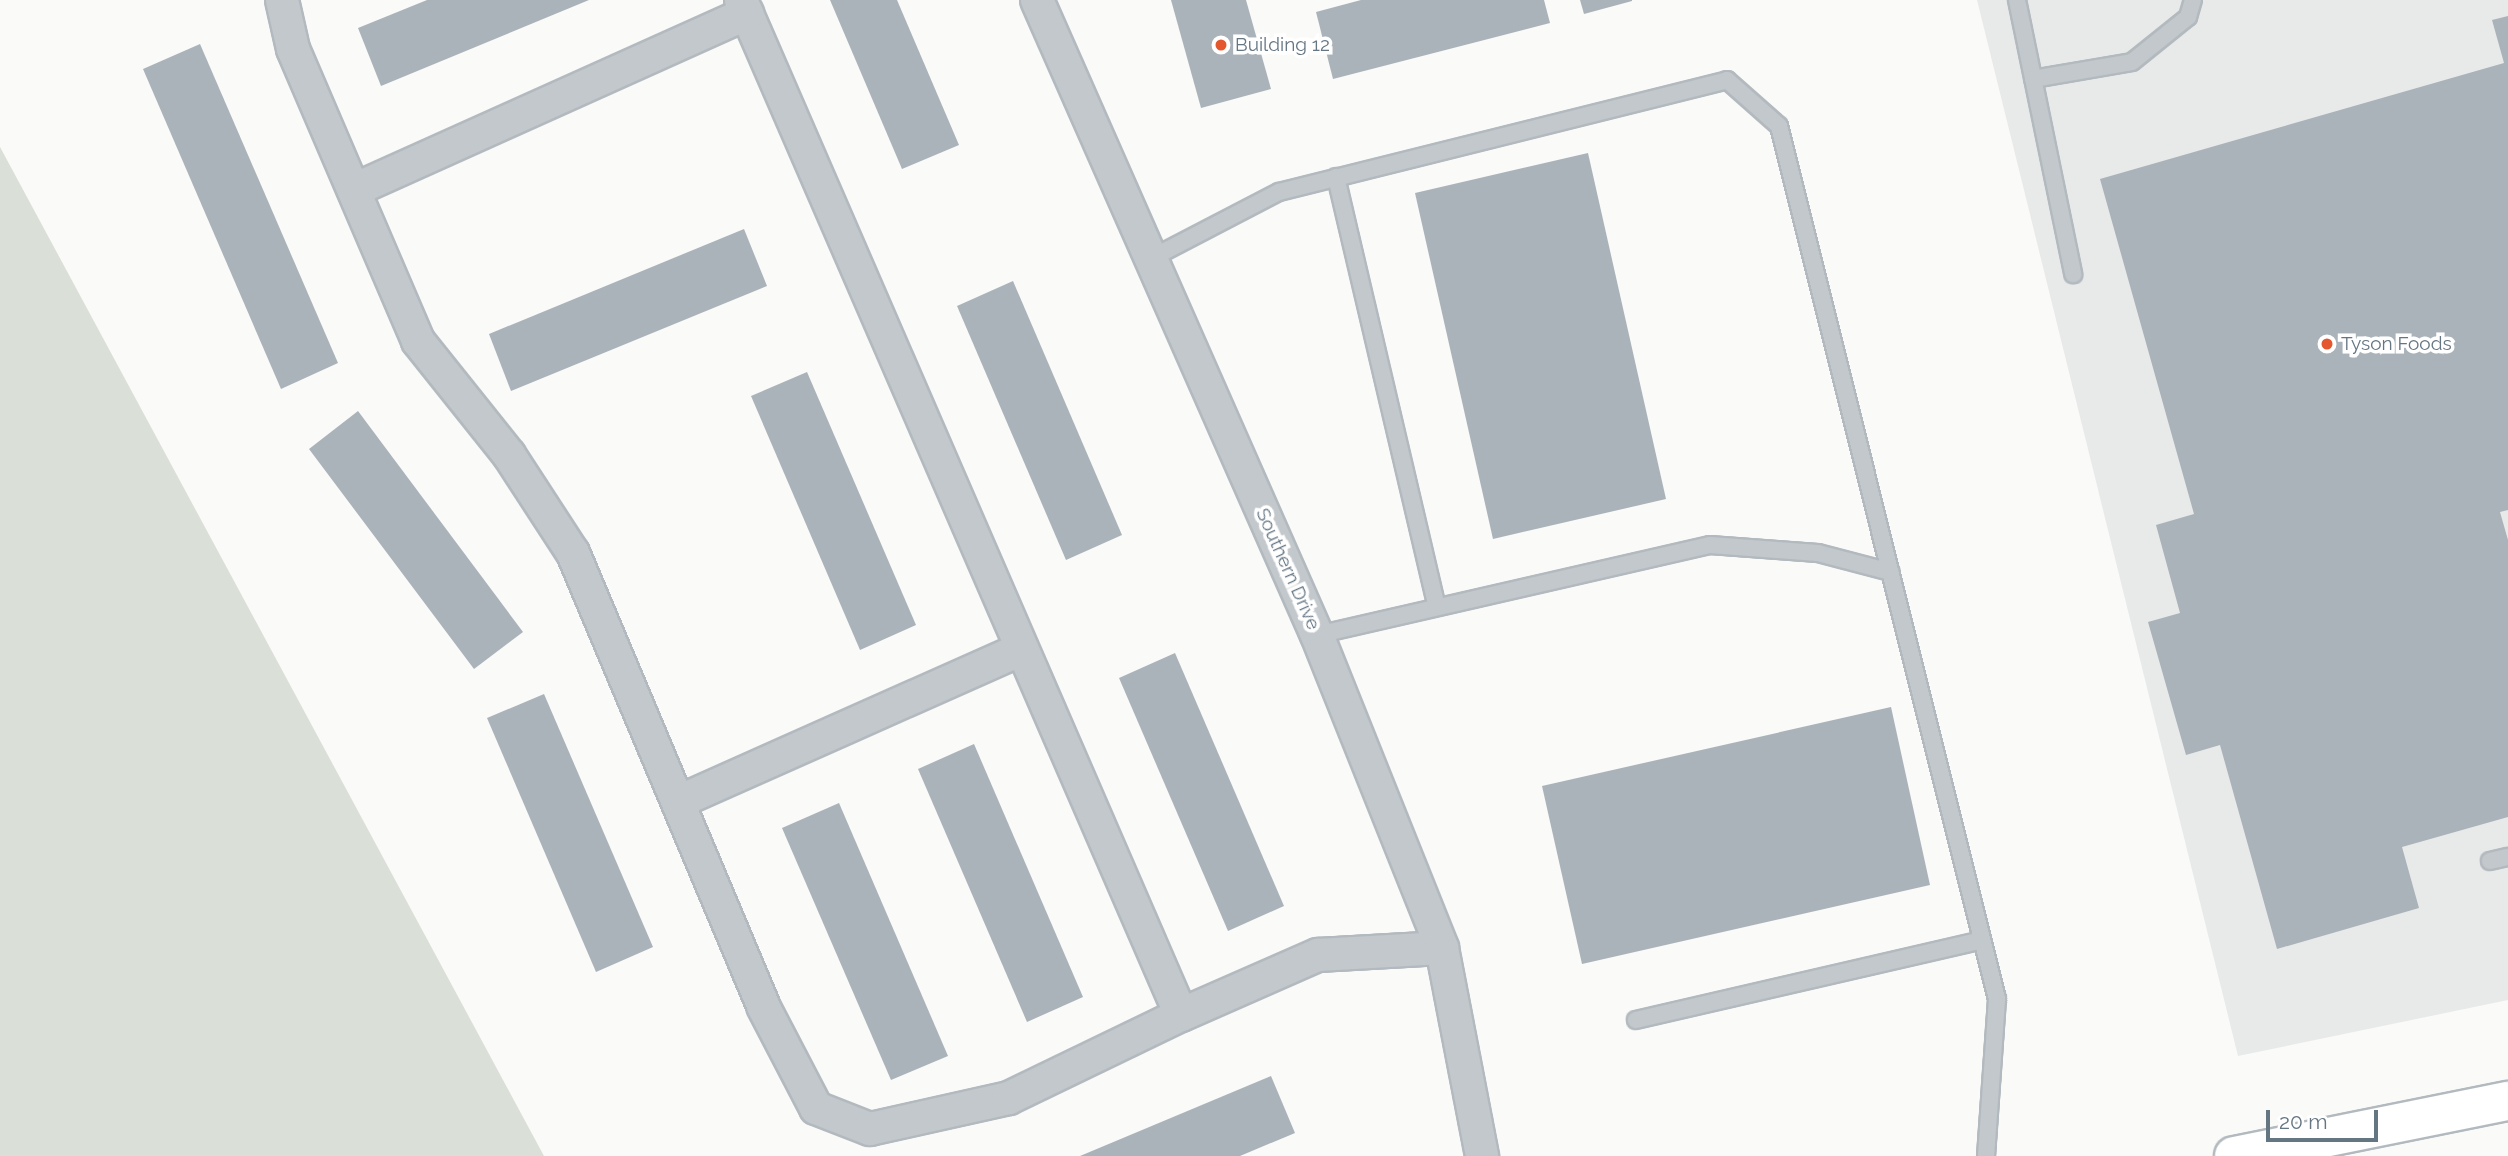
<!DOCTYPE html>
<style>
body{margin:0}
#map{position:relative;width:2508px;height:1156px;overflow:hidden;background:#fafaf8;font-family:Raleway,sans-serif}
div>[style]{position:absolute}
.built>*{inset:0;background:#e8e9e9}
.green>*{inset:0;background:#dadfd7}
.building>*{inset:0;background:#aab3b9}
.roads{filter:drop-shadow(2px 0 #b3babf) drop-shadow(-2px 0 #b3babf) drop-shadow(0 2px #b3babf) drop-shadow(0 -2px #b3babf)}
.service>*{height:16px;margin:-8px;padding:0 8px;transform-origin:8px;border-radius:8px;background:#c3c8cc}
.minor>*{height:32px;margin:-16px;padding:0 16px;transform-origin:16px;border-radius:16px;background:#c3c8cc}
.secondary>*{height:38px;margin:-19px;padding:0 19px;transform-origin:19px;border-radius:19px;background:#fff}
.dots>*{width:19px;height:19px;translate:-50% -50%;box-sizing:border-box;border:4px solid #fff;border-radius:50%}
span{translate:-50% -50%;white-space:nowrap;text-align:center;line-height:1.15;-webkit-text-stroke:7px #fff;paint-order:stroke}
.poi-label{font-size:19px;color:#657683}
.left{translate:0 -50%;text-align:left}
.street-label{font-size:19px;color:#657683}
.scale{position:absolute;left:2266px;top:1110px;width:112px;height:32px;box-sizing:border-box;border:4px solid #657683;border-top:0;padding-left:9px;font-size:21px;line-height:24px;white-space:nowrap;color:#657683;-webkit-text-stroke:5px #fff;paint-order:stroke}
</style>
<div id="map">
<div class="built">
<i style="clip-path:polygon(1977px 0,2508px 0,2508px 1000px,2238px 1056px)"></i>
</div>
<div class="green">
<i style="clip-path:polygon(0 147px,544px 1156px,0 1156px)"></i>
</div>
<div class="building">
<i style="clip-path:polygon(427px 0,589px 0,381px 86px,358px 28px)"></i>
<i style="clip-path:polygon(830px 0,897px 0,959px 145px,902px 169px)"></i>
<i style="clip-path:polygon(1171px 0,1246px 0,1271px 89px,1201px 108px)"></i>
<i style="clip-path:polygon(1361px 0,1544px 0,1550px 23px,1333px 79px,1316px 12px)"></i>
<i style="clip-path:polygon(1580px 0,1632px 0,1632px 1px,1584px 14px)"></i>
<i style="clip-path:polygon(2508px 16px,2508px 510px,2500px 512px,2508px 540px,2508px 817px,2402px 847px,2419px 908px,2277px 949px,2220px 745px,2186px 755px,2148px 622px,2180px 613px,2156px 525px,2194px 514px,2100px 179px,2504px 63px,2492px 20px)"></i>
<i style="clip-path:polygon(200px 44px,338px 363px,281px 389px,143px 69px)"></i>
<i style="clip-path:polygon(1588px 153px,1666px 499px,1493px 539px,1415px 193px)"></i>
<i style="clip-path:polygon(744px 229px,767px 286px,511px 391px,489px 334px)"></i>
<i style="clip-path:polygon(1013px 281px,1122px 535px,1066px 560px,957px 306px)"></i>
<i style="clip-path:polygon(807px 372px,916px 625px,860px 650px,751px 396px)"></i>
<i style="clip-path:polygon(358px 411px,523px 632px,474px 669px,309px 449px)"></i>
<i style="clip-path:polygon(1175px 653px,1284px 906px,1228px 931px,1119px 678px)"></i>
<i style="clip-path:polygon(544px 694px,653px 947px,596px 972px,487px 718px)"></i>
<i style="clip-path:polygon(1891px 707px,1930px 885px,1582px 964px,1542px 786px)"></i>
<i style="clip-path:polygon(974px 744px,1083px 997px,1027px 1022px,918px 769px)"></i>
<i style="clip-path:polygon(839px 803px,948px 1056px,891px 1080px,782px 828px)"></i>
<i style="clip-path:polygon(1271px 1076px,1295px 1133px,1240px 1156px,1080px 1156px)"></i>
</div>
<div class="roads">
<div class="service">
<i style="left:2017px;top:0;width:280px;rotate:78.4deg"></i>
<i style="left:2033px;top:79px;width:100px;rotate:-9.7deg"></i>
<i style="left:2132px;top:62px;width:72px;rotate:-38.8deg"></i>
<i style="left:2188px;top:17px;width:18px;rotate:-74deg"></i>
<i style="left:1336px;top:177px;width:441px;rotate:76.8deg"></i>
<i style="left:1152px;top:258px;width:143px;rotate:-27.5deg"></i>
<i style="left:1279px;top:192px;width:462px;rotate:-14deg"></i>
<i style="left:1727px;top:80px;width:69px;rotate:41.5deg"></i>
<i style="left:1779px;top:126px;width:900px;rotate:75.98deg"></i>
<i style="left:1997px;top:999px;width:157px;rotate:94deg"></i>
<i style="left:1317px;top:635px;width:403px;rotate:-12.9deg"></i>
<i style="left:1710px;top:545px;width:108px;rotate:4.2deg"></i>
<i style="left:1818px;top:553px;width:75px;rotate:14.6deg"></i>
<i style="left:2490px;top:861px;width:18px;rotate:-13deg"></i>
<i style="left:1636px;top:1020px;width:355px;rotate:-13deg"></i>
</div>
<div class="minor">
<i style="left:282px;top:0;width:50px;rotate:77.3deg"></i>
<i style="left:293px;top:49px;width:318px;rotate:66.8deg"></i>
<i style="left:418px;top:341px;width:146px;rotate:51.4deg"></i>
<i style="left:509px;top:455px;width:117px;rotate:56.9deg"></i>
<i style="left:573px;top:553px;width:491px;rotate:67.2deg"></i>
<i style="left:763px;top:1006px;width:115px;rotate:62.5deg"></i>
<i style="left:816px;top:1108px;width:58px;rotate:21.3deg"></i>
<i style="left:870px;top:1129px;width:142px;rotate:-12.6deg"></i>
<i style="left:1009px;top:1098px;width:191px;rotate:-25.8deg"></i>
<i style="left:741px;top:0;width:1106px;rotate:66.56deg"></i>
<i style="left:1181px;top:1015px;width:150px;rotate:-23.7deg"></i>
<i style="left:1318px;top:955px;width:124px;rotate:-3.2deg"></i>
<i style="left:1037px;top:0;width:694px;rotate:66.21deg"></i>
<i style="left:1317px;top:635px;width:337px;rotate:68.2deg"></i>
<i style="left:1442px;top:948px;width:212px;rotate:79.1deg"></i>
<i style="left:354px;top:190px;width:431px;rotate:-24.2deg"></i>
<i style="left:678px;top:802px;width:376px;rotate:-24deg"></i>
</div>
<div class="secondary">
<i style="left:2234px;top:1156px;width:279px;rotate:-11.4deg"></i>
</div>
</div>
<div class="dots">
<i style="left:1221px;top:45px;background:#e4572e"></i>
<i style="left:2327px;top:344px;background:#e4572e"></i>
</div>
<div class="poi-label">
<span class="left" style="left:1235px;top:45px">Building 12</span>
<span class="left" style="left:2341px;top:344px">Tyson Foods</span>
</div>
<div class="street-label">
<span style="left:1288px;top:569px;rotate:66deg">Southern Drive</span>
</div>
<div class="scale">20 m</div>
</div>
